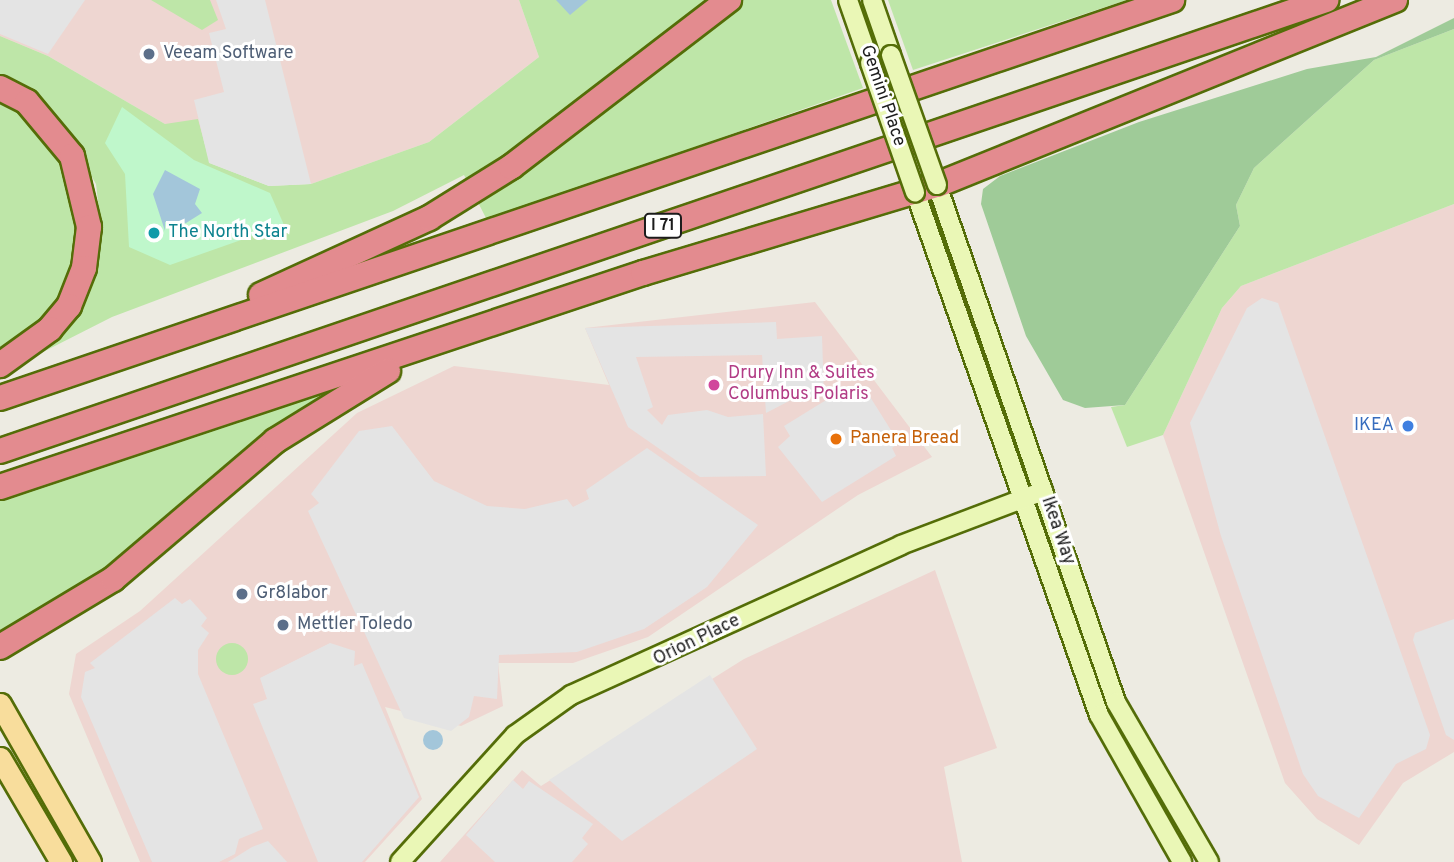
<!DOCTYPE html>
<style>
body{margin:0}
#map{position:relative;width:1454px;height:862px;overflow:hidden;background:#edebe2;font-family:Overpass,sans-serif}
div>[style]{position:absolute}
.commercial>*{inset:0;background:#eed6d1}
.grass>*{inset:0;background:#bee6a8}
.round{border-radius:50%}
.forest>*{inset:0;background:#9fcb98}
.park>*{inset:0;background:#bff7cb}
.parking>*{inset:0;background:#e4e4e4}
.water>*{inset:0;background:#a3c6da}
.roads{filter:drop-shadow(2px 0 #546d08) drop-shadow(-2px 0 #546d08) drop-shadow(0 2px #546d08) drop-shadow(0 -2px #546d08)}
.secondary>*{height:18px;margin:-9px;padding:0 9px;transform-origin:9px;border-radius:9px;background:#eaf7b6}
.primary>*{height:21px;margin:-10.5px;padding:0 10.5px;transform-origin:10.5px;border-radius:10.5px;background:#f8dd9c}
.motorway>*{height:24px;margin:-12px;padding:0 12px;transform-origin:12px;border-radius:12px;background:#e38b8f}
.bridges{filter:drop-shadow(2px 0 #546d08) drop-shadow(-2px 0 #546d08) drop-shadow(0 2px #546d08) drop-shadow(0 -2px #546d08)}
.secondary-bridge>*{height:18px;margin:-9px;padding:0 9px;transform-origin:9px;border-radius:9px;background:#eaf7b6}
.dots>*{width:19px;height:19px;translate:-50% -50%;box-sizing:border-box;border:4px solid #fff;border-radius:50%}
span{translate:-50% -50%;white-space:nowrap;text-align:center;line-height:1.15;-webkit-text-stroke:6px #fff;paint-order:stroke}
.shield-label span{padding:2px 5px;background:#fff;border:2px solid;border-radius:5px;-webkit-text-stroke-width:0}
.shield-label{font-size:16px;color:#1c1c1c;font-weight:700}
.service-label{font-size:18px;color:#4e5e75}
.left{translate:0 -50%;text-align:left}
.street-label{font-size:18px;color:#1c1c1c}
.culture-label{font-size:18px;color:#0d838f}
.hotel-label{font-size:18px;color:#b23c85}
.shop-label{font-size:18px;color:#366cbe}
.right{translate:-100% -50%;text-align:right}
.food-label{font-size:18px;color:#c56008}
</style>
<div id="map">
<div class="commercial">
<i style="clip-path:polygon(0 0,519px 0,539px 57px,429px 142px,311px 184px,165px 124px,48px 56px,0 36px)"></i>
<i style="clip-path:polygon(1454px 204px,1454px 752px,1403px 783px,1359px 845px,1317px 819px,1285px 783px,1163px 435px,1222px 308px,1241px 286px)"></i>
<i style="clip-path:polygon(815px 302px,932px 457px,858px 495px,648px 637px,573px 663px,498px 663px,503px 706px,461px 726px,385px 707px,422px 799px,365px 862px,140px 862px,69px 694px,76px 654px,140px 611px,357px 413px,454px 366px,609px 385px,585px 328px)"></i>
<i style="clip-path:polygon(935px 570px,997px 748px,944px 767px,962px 862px,440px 862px,522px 770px,541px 786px,744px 659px)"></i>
</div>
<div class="grass">
<i style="clip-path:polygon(151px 0,210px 0,218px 20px,202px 30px)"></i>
<i style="clip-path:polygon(519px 0,831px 0,863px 88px,487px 220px,464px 175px,393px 211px,112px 317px,41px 353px,82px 304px,101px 227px,96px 184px,58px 118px,32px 92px,0 76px,0 36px,48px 56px,165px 124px,198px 119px,210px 163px,269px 186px,311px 184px,429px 142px,539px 57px)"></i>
<i style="clip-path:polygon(888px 0,1127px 0,913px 70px)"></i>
<i style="clip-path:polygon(1454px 29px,1454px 204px,1241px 286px,1222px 308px,1163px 435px,1127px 447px,1111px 407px,1125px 405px,1240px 226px,1236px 205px,1254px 168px,1374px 60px)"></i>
<i style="clip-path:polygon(0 96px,21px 109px,62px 158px,80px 217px,76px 256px,56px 305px,0 355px)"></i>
<i style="clip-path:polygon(348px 380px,239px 459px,87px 583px,0 633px,0 496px)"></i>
<i class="round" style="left:216px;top:643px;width:32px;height:32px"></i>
</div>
<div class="forest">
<i style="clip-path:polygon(1454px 18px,1454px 29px,1374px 60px,1254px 168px,1236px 205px,1240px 226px,1125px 405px,1085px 408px,1063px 400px,1026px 336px,981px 204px,983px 189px,1000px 176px,1139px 122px,1307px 69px,1376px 57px)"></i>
</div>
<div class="park">
<i style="clip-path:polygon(122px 107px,194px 160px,270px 193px,284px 225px,170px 265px,129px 247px,125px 174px,105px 143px)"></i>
</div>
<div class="parking">
<i style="clip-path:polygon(0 0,85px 0,48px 54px,0 34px)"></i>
<i style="clip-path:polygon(216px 0,265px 0,311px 184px,269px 186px,209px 163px,194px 100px,224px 92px,209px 33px,226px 29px)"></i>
<i style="clip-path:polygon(1262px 298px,1278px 303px,1430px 735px,1426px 749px,1396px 764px,1359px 818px,1318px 796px,1303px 774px,1221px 536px,1190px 423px,1247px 308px)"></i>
<i style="clip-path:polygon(776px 322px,777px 339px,822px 336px,824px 396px,795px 398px,766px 413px,762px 355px,636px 357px,653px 407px,647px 410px,662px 425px,668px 415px,707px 410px,728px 417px,763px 414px,766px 476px,700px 477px,628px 427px,585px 328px)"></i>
<i style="clip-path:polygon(844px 389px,867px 392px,899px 443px,892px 448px,896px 456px,822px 502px,778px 447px,790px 436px,784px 426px)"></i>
<i style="clip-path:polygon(392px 426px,434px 481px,487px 506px,525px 509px,567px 499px,573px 507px,589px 499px,586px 490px,647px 448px,758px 525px,707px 587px,644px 629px,577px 652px,499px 655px,497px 699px,474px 696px,469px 717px,451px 731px,404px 718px,308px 511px,319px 503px,311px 494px,359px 431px)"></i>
<i style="clip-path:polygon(175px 598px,182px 604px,190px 599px,207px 618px,201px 626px,209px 633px,198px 650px,198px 674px,263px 829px,239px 839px,235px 854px,219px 862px,152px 862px,81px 697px,85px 672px,95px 668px,90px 663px)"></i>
<i style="clip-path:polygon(1454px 619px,1454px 740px,1446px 735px,1413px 640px,1415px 633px)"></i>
<i style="clip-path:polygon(330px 643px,355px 651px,354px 666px,362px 663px,419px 797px,362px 862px,318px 862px,253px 704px,267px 699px,260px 678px)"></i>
<i style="clip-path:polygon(710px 675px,757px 749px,622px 841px,549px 780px)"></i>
<i style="clip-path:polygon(513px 780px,523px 789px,529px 781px,593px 824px,582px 838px,588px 844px,572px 862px,495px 862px,466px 835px)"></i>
<i style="clip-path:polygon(268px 841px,287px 862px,228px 862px,252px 847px)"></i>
</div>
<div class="water">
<i style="clip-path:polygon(556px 0,588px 0,570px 15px)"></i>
<i style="clip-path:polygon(165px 170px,200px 189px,195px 204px,202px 213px,186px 223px,165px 222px,165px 231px,153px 194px)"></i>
<i class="round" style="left:423px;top:730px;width:20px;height:20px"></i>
</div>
<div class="roads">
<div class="secondary">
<i style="left:848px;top:0;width:67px;rotate:70.8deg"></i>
<i style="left:872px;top:0;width:58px;rotate:70.9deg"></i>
<i style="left:937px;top:185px;width:547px;rotate:70.9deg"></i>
<i style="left:1116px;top:702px;width:185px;rotate:59.8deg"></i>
<i style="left:915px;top:192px;width:554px;rotate:70.62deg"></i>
<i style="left:1099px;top:715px;width:169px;rotate:60.5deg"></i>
<i style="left:400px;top:862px;width:171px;rotate:-47.8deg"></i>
<i style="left:515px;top:735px;width:69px;rotate:-35.5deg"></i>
<i style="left:571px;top:695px;width:362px;rotate:-24.4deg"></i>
<i style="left:901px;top:545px;width:152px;rotate:-20.8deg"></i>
</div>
<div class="primary">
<i style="left:0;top:704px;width:182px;rotate:60.3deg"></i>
<i style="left:0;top:758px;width:121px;rotate:59.6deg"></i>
</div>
<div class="motorway">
<i style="left:0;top:88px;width:30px;rotate:27deg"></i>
<i style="left:27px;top:102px;width:70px;rotate:50.2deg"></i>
<i style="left:72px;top:156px;width:73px;rotate:76.5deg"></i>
<i style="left:89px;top:227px;width:41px;rotate:97deg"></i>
<i style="left:84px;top:268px;width:41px;rotate:111.5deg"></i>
<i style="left:69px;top:306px;width:30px;rotate:130deg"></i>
<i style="left:50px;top:329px;width:62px;rotate:144.2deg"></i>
<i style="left:261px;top:295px;width:185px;rotate:-24.6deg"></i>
<i style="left:429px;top:218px;width:97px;rotate:-31.9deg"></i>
<i style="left:511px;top:167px;width:275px;rotate:-37.5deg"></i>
<i style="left:0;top:398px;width:1238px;rotate:-18.76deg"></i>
<i style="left:0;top:451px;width:1401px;rotate:-18.78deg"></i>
<i style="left:0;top:487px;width:678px;rotate:-18.41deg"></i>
<i style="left:643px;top:273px;width:307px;rotate:-16.7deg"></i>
<i style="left:937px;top:185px;width:494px;rotate:-22deg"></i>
<i style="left:0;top:647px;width:132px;rotate:-31deg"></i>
<i style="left:113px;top:579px;width:213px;rotate:-40.4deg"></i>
<i style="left:275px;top:441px;width:133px;rotate:-31.8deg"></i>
</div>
</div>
<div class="bridges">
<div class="secondary-bridge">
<i style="left:891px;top:55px;width:138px;rotate:70.5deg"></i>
<i style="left:870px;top:63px;width:137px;rotate:70.8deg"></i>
</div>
</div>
<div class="dots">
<i style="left:149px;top:54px;background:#5c6f8a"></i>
<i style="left:154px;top:233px;background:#0f9aa8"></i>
<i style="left:714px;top:385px;background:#d1479c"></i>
<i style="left:1408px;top:426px;background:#3f7fe0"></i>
<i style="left:836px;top:439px;background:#e8710a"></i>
<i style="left:242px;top:594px;background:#5c6f8a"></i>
<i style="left:283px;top:625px;background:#5c6f8a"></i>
</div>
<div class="shield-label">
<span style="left:663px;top:226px">I 71</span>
</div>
<div class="service-label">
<span class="left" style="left:163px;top:54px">Veeam Software</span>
<span class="left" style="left:256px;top:594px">Gr8labor</span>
<span class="left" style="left:297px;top:625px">Mettler Toledo</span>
</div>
<div class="street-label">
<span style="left:882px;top:96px;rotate:71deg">Gemini Place</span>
<span style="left:1057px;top:531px;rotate:71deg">Ikea Way</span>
<span style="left:697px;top:641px;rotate:-26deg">Orion Place</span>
</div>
<div class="culture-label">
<span class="left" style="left:168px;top:233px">The North Star</span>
</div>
<div class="hotel-label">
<span class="left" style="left:728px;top:385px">Drury Inn &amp; Suites<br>Columbus Polaris</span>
</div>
<div class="shop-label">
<span class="right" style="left:1394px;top:426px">IKEA</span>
</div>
<div class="food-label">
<span class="left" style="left:850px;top:439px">Panera Bread</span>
</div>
</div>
